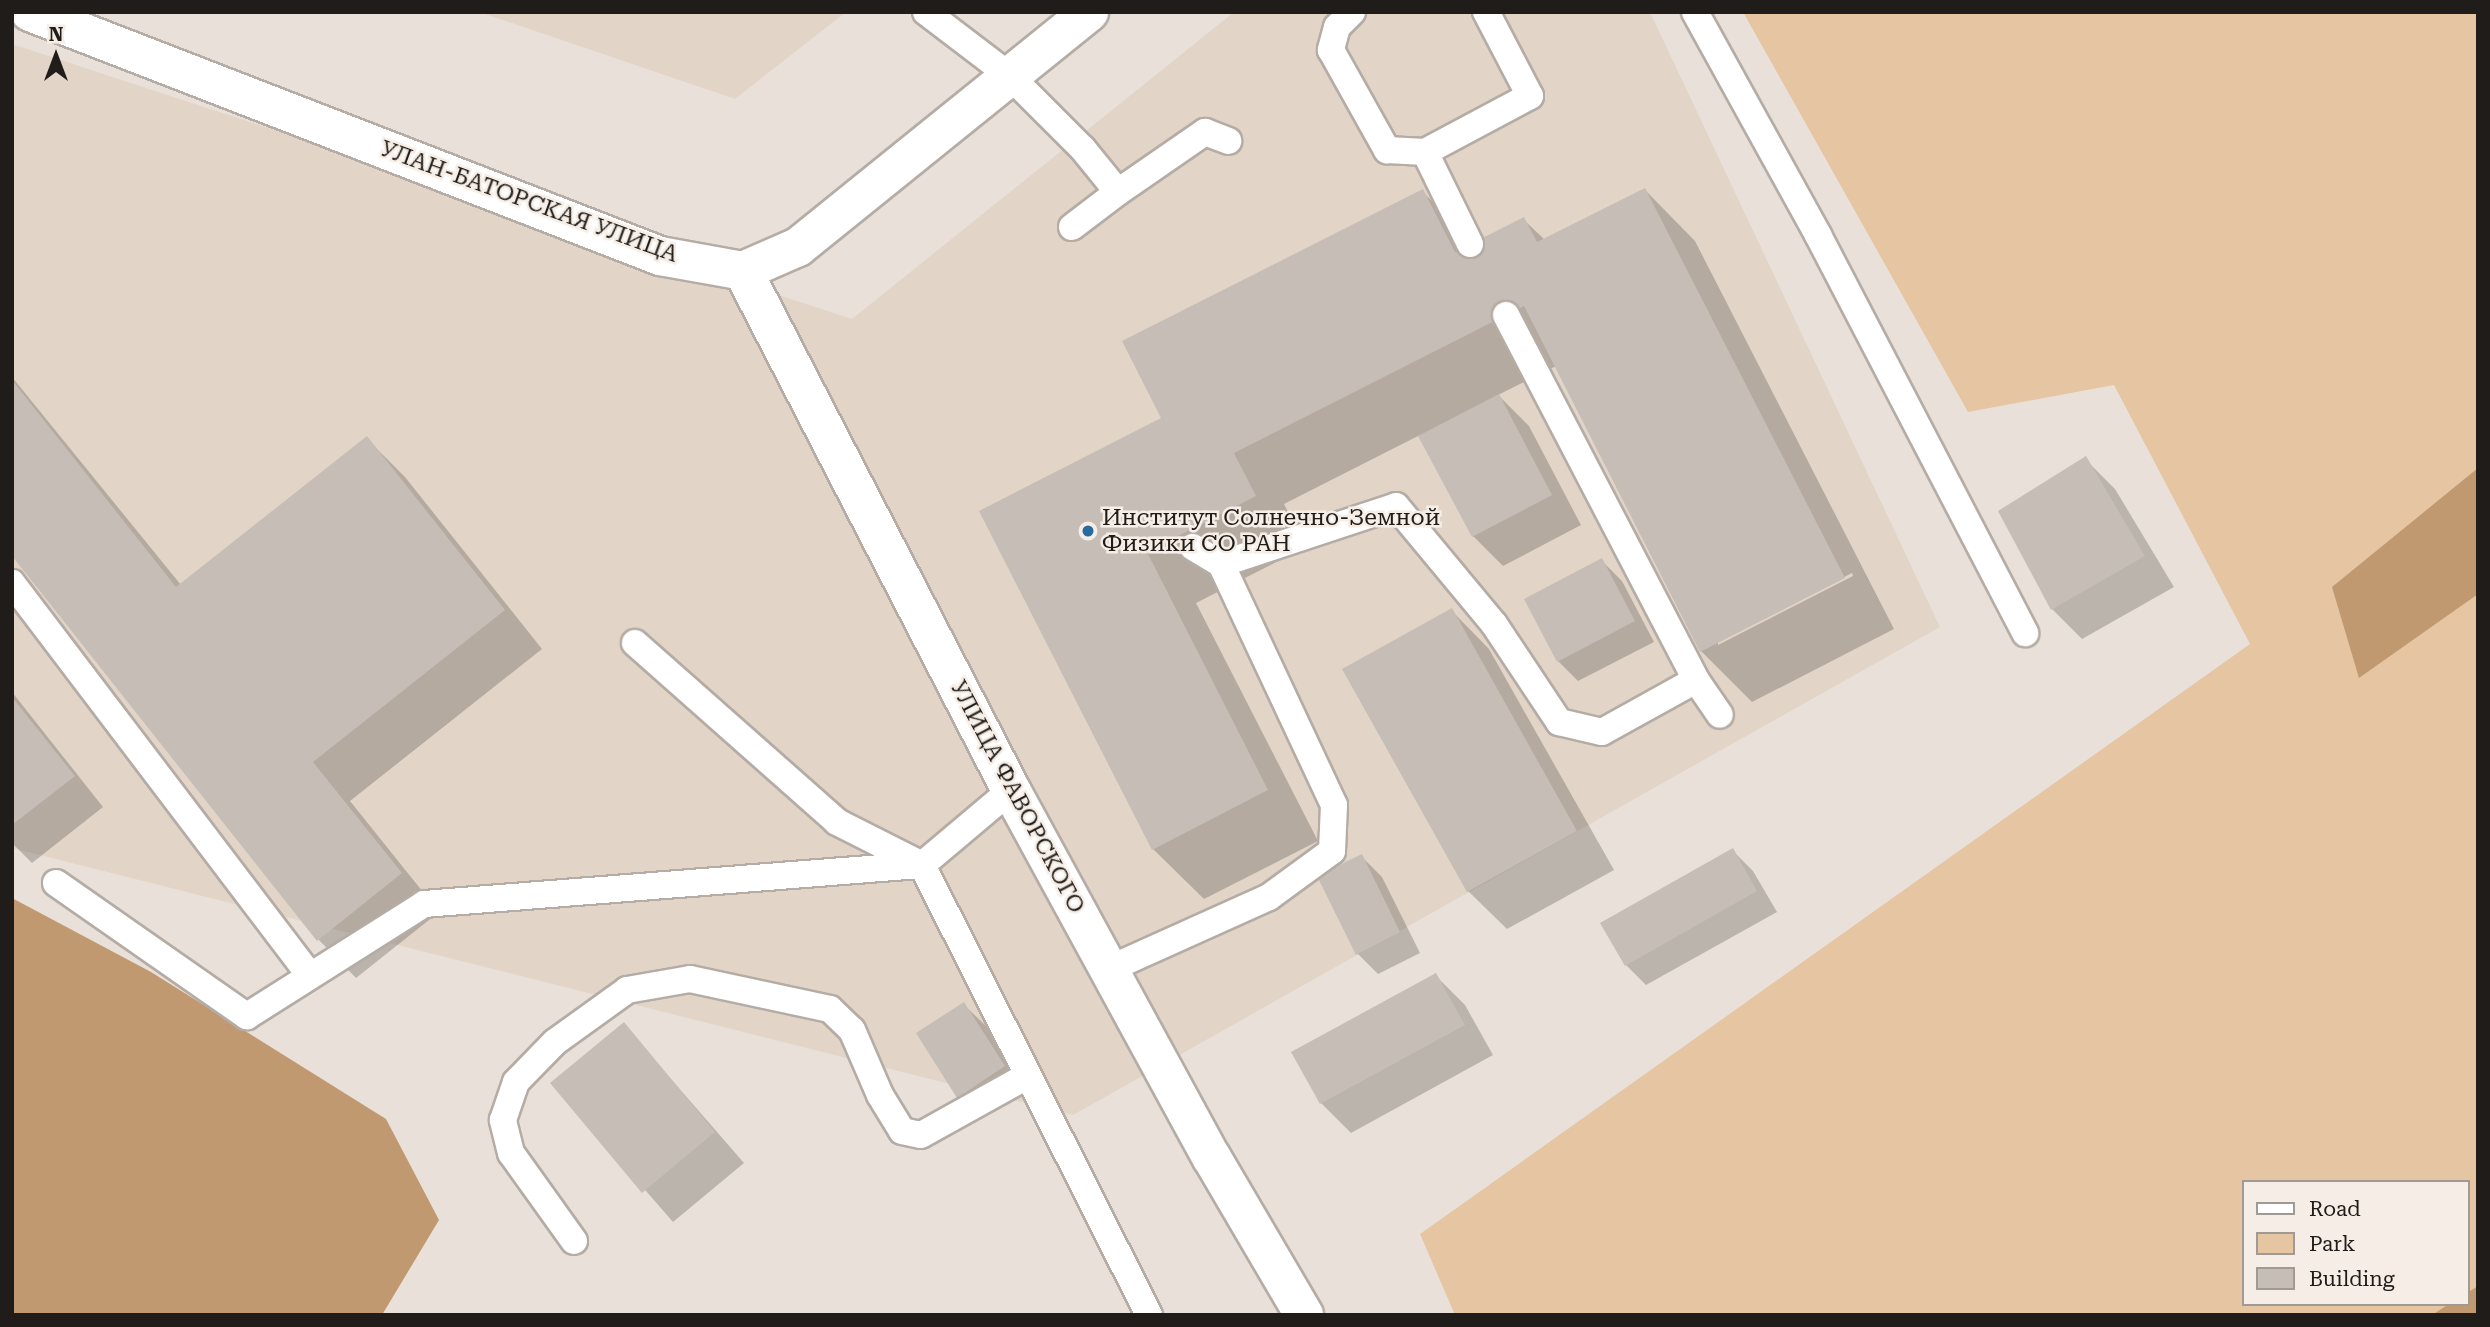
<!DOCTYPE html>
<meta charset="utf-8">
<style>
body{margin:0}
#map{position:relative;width:2490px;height:1327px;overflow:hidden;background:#e9e1d9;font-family:"Roboto Serif",serif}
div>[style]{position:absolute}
.built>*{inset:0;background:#e2d5c7}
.green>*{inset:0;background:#e6c5a3}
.forest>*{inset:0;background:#c09970}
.shadow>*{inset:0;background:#0003}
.building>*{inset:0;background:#c5bdb6}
.roads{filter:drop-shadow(2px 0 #b4aca5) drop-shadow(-2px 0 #b4aca5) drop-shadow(0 2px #b4aca5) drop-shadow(0 -2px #b4aca5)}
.service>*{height:26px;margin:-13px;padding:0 13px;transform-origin:13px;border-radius:13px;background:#fff}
.tertiary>*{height:38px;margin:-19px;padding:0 19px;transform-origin:19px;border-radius:19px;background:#fff}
.dots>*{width:19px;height:19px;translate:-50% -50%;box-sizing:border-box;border:4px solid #f6eee6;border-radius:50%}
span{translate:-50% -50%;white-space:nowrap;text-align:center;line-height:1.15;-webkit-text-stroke:5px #f6eee6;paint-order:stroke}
.street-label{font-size:23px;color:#1f1c19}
.poi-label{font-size:23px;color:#1f1c19}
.left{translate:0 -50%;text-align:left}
.frame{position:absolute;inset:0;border:14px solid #1f1c19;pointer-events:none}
.legend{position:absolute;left:2242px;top:1180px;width:228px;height:126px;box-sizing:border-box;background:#f6eee6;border:2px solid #a09a94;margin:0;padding:9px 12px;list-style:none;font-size:21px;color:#1f1c19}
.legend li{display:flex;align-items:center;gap:14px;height:35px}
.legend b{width:35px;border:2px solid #a09a94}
.north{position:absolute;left:21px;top:21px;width:70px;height:70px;-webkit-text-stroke:5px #f6eee6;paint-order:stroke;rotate:0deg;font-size:19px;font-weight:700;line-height:28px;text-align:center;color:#1f1c19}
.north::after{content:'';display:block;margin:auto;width:24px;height:32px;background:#1f1c19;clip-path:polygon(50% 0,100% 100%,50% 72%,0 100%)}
</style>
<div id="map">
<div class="built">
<i style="clip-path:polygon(479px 12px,846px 12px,735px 99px)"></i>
<i style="clip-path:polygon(1234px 12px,1650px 12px,1940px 627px,1073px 1115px,12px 848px,12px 44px,852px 319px)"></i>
</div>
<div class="green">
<i style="clip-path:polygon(evenodd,1743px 12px,2478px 12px,2478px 1315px,1455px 1315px,1420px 1234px,2250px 644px,2114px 385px,1968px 412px,1743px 12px,2243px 1182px,2467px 1182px,2467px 1304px,2243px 1304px,2243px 1182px)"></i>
</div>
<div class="forest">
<i style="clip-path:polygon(2478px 468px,2478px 594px,2359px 678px,2332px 587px)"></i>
<i style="clip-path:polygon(12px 898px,151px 972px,386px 1119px,439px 1220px,382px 1315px,12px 1315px)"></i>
<i style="clip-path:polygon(2478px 1286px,2478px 1315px,2432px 1315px,2449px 1304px,2467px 1304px,2467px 1293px)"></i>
</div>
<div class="shadow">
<i style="clip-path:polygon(evenodd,1645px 190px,1695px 241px,1894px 629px,1752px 702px,1701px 651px,1556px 366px,1498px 395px,1529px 426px,1581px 525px,1503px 566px,1473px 536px,1420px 435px,1284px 504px,1306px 547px,1196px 603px,1318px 841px,1204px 899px,1153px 849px,981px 511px,1163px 418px,1422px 191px,1474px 244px,1523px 219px,1545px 240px,1645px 190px,1852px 573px,1853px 576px,1718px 645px,1718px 641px,1852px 573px)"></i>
<i style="clip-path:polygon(12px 377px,181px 585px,367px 439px,405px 477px,542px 649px,350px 801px,439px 912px,356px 978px,318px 939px,12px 553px)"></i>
<i style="clip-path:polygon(2085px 459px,2115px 489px,2174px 587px,2082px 639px,2052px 609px)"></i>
<i style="clip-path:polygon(1601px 560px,1622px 581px,1654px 642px,1578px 681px,1558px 661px)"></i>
<i style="clip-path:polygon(1451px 610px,1489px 649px,1614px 870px,1507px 929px,1468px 891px)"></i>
<i style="clip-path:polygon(12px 692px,103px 807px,32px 863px,12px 843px)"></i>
<i style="clip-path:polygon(1733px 851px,1753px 871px,1777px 912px,1646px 985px,1626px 965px)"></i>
<i style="clip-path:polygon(1361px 856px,1382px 877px,1420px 953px,1378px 974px,1358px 954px)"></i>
<i style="clip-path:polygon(1435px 975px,1465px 1005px,1493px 1055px,1351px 1133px,1321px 1103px)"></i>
<i style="clip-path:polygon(964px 1005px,985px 1025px,1025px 1087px,979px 1117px,958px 1096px)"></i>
<i style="clip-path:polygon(624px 1025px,744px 1163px,673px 1222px,553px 1084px)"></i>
</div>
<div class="building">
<i style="clip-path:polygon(1645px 188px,1845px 578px,1700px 652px,1524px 306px,1234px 453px,1256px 496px,1147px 552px,1268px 790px,1152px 850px,979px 511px,1161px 418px,1122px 341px,1423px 189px,1455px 252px,1524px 217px,1537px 242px)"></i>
<i style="clip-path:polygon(12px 380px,176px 587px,367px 436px,505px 610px,313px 762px,402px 873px,317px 941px,12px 556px)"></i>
<i style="clip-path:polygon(1499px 394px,1552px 495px,1472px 537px,1418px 436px)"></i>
<i style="clip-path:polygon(2086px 456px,2145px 556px,2051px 610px,1998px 511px)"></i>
<i style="clip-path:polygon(1602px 558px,1635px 621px,1557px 662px,1524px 599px)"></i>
<i style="clip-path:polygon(1452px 608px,1577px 831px,1467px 892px,1342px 669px)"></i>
<i style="clip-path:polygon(12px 697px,75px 776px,12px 825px)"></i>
<i style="clip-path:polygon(1733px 848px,1757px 891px,1625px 966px,1600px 923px)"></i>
<i style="clip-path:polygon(1362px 854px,1400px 932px,1356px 955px,1317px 876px)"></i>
<i style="clip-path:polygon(1436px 973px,1465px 1025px,1320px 1104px,1291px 1052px)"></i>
<i style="clip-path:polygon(964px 1002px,1005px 1066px,957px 1098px,916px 1033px)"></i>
<i style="clip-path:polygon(624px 1022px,715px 1132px,642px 1193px,550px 1083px)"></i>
</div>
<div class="roads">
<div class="service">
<i style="left:926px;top:12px;width:106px;rotate:37.3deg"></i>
<i style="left:1010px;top:76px;width:103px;rotate:45deg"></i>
<i style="left:1083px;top:149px;width:55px;rotate:50.9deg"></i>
<i style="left:1118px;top:192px;width:106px;rotate:-34.6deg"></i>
<i style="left:1205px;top:132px;width:25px;rotate:21deg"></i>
<i style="left:1352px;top:12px;width:21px;rotate:135deg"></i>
<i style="left:1337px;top:27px;width:24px;rotate:105deg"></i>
<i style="left:1331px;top:50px;width:115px;rotate:60.8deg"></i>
<i style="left:1387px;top:150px;width:38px;rotate:3deg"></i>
<i style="left:1695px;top:12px;width:255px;rotate:61.1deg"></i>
<i style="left:1818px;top:235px;width:449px;rotate:62.5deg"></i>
<i style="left:1072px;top:227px;width:58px;rotate:-37.3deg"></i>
<i style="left:1470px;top:244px;width:102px;rotate:-116.1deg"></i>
<i style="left:1425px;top:152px;width:119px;rotate:-28.1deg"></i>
<i style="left:1530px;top:96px;width:95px;rotate:-117.6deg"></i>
<i style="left:1506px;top:315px;width:411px;rotate:62.5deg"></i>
<i style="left:1696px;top:680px;width:42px;rotate:55.6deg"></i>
<i style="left:1221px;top:564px;width:184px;rotate:-18.3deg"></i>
<i style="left:1396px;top:506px;width:153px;rotate:50.3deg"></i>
<i style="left:1494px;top:624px;width:118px;rotate:56.4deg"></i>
<i style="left:1559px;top:722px;width:44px;rotate:13.1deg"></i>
<i style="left:1602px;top:732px;width:107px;rotate:-29deg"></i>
<i style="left:12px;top:583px;width:493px;rotate:52.8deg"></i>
<i style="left:635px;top:643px;width:270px;rotate:41.5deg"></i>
<i style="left:837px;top:822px;width:95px;rotate:26.8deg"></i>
<i style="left:922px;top:865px;width:504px;rotate:63.23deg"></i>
<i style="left:56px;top:883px;width:233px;rotate:34.9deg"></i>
<i style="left:247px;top:1016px;width:209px;rotate:-32.3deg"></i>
<i style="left:424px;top:904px;width:500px;rotate:-4.5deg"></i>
<i style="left:922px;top:865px;width:116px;rotate:-40.1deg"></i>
<i style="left:1109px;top:969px;width:175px;rotate:-24.2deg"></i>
<i style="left:1269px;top:897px;width:78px;rotate:-36.1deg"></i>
<i style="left:1332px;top:851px;width:46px;rotate:-87.5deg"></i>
<i style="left:1334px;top:805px;width:266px;rotate:-115.1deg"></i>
<i style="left:1221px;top:564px;width:33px;rotate:-149deg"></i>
<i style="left:574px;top:1241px;width:108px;rotate:-125.6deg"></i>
<i style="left:511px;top:1153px;width:34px;rotate:-104deg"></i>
<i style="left:503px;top:1120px;width:40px;rotate:-71.1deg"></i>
<i style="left:516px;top:1082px;width:56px;rotate:-45.7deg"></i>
<i style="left:555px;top:1042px;width:89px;rotate:-35.8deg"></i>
<i style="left:627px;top:990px;width:64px;rotate:-9.9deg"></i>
<i style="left:690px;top:979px;width:143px;rotate:12.1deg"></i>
<i style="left:830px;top:1009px;width:30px;rotate:44deg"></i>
<i style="left:852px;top:1030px;width:71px;rotate:66.7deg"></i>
<i style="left:880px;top:1095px;width:42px;rotate:58.6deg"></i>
<i style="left:902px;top:1131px;width:19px;rotate:12deg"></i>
<i style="left:921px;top:1135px;width:121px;rotate:-29.1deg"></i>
</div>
<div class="tertiary">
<i style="left:30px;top:12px;width:676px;rotate:21.17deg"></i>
<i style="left:660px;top:256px;width:84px;rotate:10.2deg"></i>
<i style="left:743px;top:271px;width:60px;rotate:-23.6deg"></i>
<i style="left:798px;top:247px;width:374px;rotate:-38.9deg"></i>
<i style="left:743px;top:271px;width:584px;rotate:62.69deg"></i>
<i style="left:1011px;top:790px;width:419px;rotate:61.4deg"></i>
<i style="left:1212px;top:1158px;width:182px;rotate:59.6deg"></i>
</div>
</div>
<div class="dots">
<i style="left:1088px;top:531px;background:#286ba0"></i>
</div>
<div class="street-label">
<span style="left:529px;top:202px;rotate:20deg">УЛАН-БАТОРСКАЯ УЛИЦА</span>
<span style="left:1017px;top:797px;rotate:62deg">УЛИЦА ФАВОРСКОГО</span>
</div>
<div class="poi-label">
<span class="left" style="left:1102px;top:531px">Институт Солнечно-Земной<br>Физики СО РАН</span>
</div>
<div class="frame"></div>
<ul class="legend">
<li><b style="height:9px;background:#fff"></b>Road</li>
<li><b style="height:19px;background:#e6c5a3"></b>Park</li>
<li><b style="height:19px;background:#c5bdb6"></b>Building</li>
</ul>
<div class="north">N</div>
</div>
